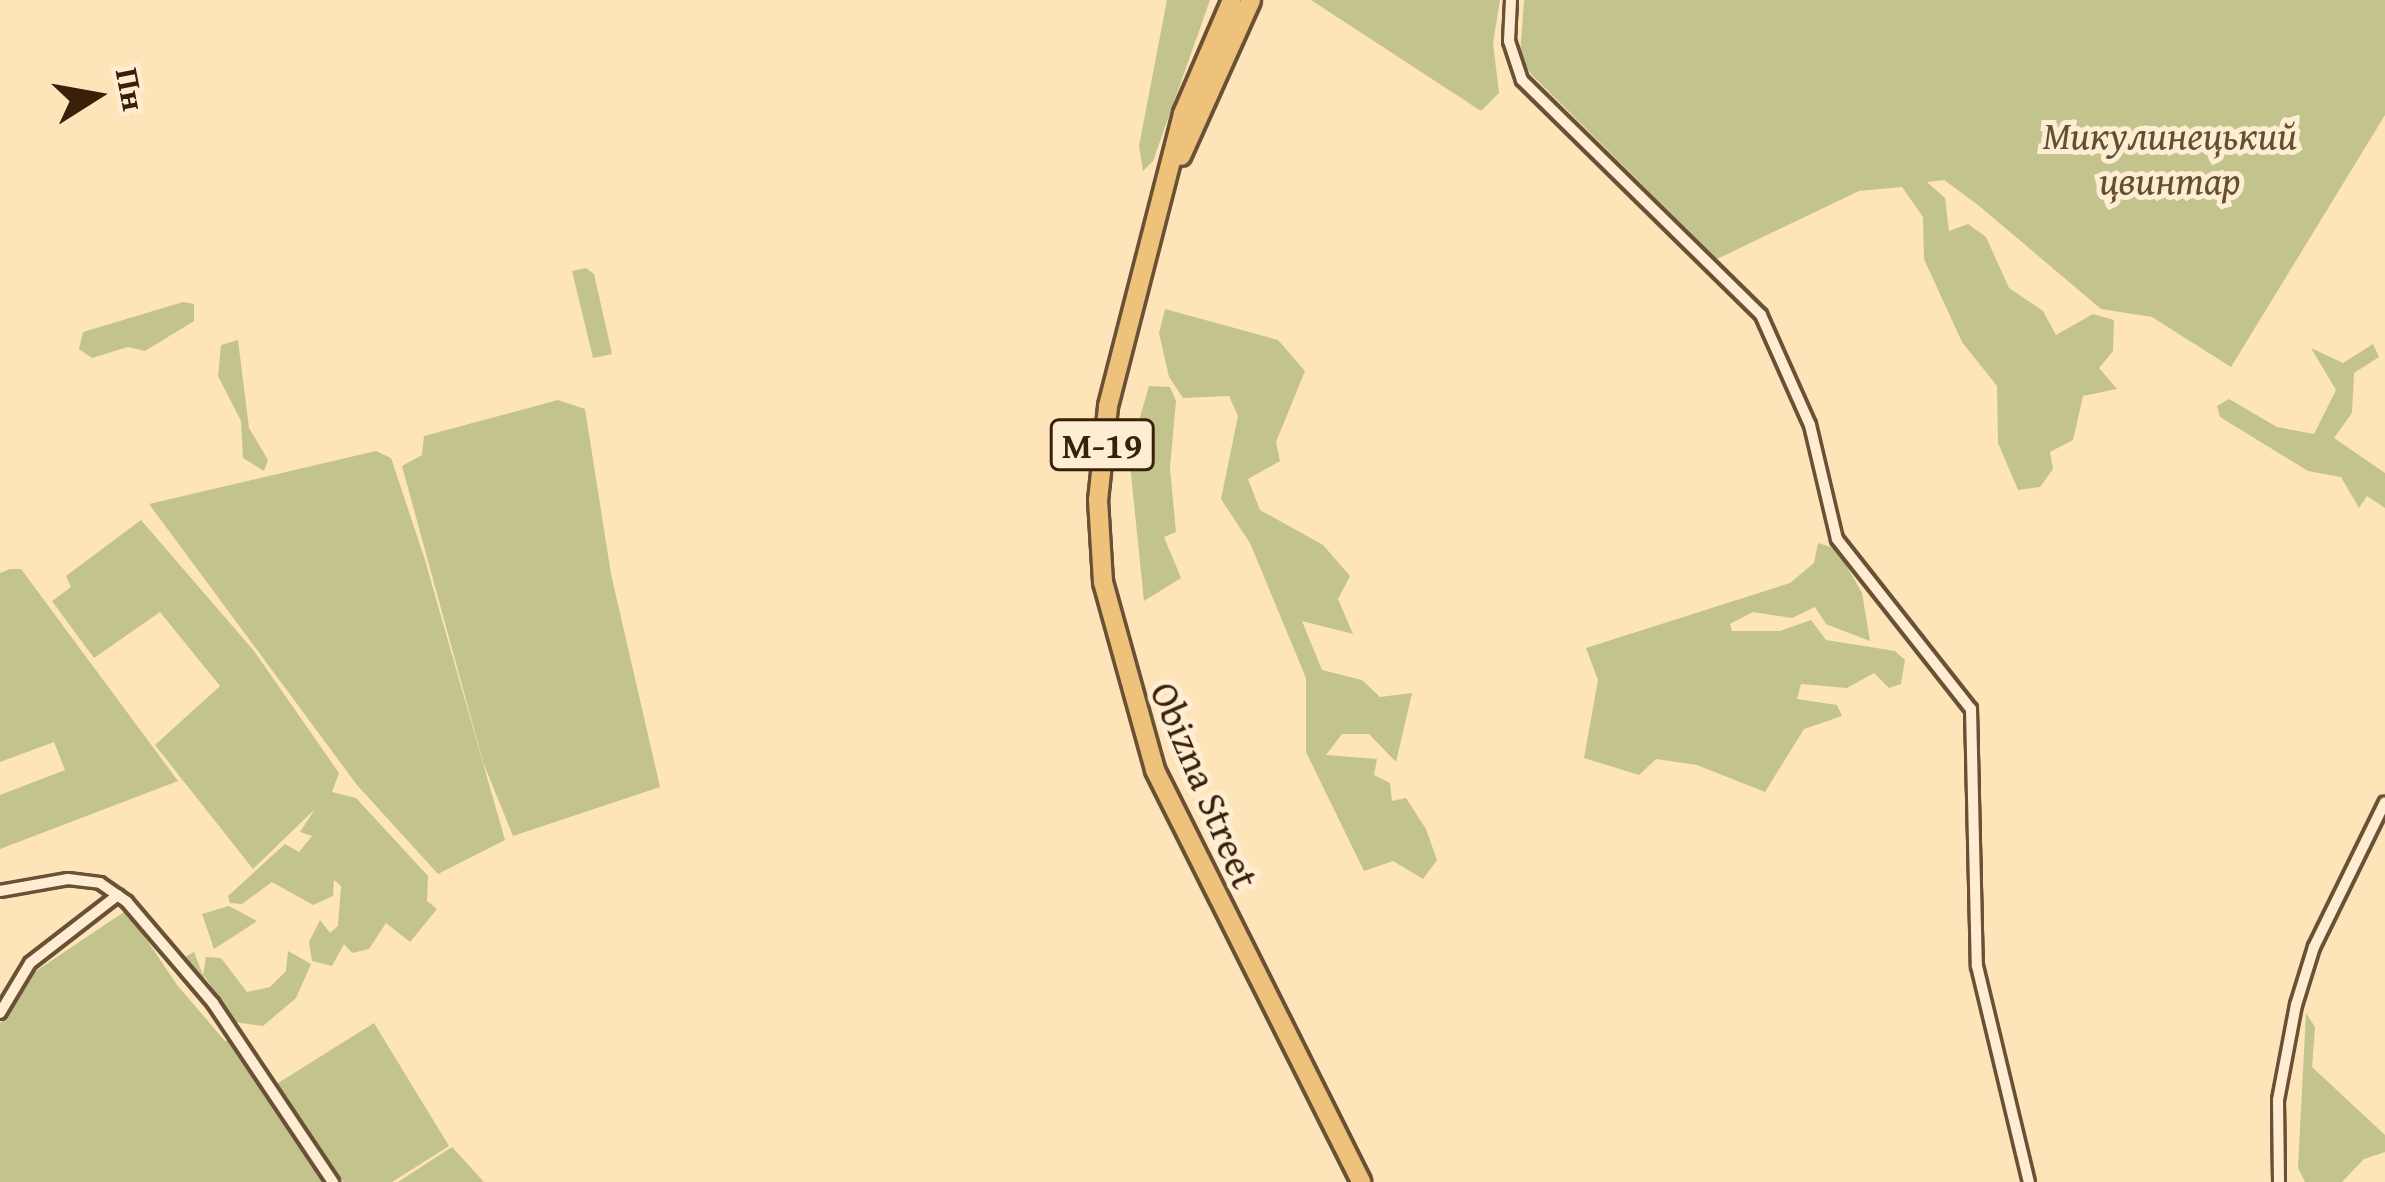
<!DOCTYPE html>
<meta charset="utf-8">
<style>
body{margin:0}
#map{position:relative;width:2385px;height:1182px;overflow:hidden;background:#fee4b9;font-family:"Gentium Book Plus",serif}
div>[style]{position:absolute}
.green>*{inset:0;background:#c3c38d}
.roads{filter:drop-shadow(3px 0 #6a5135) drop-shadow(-3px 0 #6a5135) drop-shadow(0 3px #6a5135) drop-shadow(0 -3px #6a5135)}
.minor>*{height:10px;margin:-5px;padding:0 5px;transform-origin:5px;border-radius:5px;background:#feedd2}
.trunk>*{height:18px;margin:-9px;padding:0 9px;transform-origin:9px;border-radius:9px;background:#efc27c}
span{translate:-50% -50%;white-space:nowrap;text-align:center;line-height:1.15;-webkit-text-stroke:10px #feedd2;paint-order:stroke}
.shield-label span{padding:3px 9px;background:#feedd2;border:3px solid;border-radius:9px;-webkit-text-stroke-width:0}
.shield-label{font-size:36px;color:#392009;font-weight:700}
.park-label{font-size:39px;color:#625131;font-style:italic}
.street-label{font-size:39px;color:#392009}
.north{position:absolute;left:36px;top:36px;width:120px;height:120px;-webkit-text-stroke:9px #feedd2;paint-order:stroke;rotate:79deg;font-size:33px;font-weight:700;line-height:48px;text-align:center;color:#392009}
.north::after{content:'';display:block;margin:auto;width:42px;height:54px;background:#392009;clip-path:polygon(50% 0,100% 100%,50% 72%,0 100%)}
</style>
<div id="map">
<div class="green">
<i style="clip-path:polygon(1167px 0,1210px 0,1153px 161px,1143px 171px,1139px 146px)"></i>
<i style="clip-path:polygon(1311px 0,1500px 0,1493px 43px,1499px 93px,1481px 111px)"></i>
<i style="clip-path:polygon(1524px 0,2385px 0,2385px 115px,2231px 367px,2152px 317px,2101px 309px,1978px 205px,1944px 180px,1927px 182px,1945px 198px,1949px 231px,1968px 224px,1986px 237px,2009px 288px,2043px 311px,2056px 335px,2093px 314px,2114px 320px,2113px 351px,2099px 368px,2117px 389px,2083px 396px,2073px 440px,2050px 452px,2053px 469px,2040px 487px,2018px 490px,1998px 443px,1997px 386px,1962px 342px,1924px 259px,1923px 217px,1902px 187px,1859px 191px,1717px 259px,1531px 74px,1520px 56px)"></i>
<i style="clip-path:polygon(586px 268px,594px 274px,612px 354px,593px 358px,572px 271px)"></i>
<i style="clip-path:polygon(183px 302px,194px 304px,194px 321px,145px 351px,128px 347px,92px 358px,79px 349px,83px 332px)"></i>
<i style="clip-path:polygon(1165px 309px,1278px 340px,1305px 371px,1276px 442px,1280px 461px,1248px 479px,1260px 510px,1323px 545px,1350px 576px,1338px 599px,1353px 634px,1302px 621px,1322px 670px,1362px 680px,1380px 697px,1412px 693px,1396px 762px,1369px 734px,1342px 734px,1326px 755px,1377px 759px,1374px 775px,1390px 783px,1392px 801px,1406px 798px,1426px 829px,1437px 860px,1423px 879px,1393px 861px,1364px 871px,1306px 752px,1306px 678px,1250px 543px,1221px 499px,1238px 416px,1229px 396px,1183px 398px,1169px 377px,1159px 333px)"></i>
<i style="clip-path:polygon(238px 340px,249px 428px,268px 460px,264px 471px,243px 458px,241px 421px,218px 376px,221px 345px)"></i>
<i style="clip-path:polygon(2373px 344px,2379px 357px,2354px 373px,2352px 413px,2334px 438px,2385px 473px,2385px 508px,2367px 496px,2359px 508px,2341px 477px,2308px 471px,2220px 417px,2217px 406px,2229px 399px,2277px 427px,2314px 434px,2336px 390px,2311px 348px,2343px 363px)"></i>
<i style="clip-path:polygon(1149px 386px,1170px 387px,1176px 401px,1170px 468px,1176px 532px,1164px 537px,1181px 578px,1144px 601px,1129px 455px)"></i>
<i style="clip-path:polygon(558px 400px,585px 409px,611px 574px,660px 787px,513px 836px,483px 762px,402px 466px,422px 455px,424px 436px)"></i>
<i style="clip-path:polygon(376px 451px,391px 458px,425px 560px,505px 840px,438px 874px,357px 785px,149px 504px)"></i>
<i style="clip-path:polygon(141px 520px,254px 651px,339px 773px,332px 792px,356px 798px,428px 876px,427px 901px,437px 909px,410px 942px,386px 923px,369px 949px,352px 953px,344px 944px,332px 966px,312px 961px,309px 942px,320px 920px,330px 933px,338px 926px,341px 886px,334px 880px,333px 896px,313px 905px,272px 882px,242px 904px,230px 903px,228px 896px,285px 844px,299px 852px,312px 836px,300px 832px,315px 809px,253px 869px,155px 745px,220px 686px,160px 612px,94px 658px,52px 601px,71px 587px,66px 576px)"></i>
<i style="clip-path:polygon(1818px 543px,1837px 549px,1862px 593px,1870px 641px,1826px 624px,1815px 607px,1792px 618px,1753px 612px,1730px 624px,1732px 631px,1780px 631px,1811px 620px,1826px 640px,1895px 651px,1905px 660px,1901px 684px,1889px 688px,1874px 673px,1847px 688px,1801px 684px,1797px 699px,1837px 705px,1842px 716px,1804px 729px,1765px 792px,1697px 765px,1656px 759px,1639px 775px,1584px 758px,1598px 680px,1586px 648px,1790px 583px,1814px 563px)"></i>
<i style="clip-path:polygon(10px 569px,21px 569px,178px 781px,0 849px,0 795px,65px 770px,54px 742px,0 762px,0 573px)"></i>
<i style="clip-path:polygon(229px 906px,257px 921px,214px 949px,202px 914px)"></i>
<i style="clip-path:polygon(127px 910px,177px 985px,225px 1041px,233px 1039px,330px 1182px,0 1182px,0 1024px,24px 979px)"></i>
<i style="clip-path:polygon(288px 951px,311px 964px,296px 998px,263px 1026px,235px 1022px,204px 976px,205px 988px,179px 960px,194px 952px,203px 975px,206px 957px,221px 958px,247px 992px,270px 987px,286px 971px)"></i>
<i style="clip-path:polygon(2306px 1013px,2315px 1027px,2312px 1067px,2385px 1135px,2385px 1152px,2364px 1159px,2342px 1182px,2305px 1182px,2298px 1168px)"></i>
<i style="clip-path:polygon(374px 1023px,449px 1146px,392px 1182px,343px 1182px,275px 1085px)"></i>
<i style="clip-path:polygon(452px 1147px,484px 1182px,398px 1182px)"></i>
</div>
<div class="roads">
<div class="minor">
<i style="left:1511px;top:0;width:41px;rotate:92.8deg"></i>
<i style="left:1509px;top:41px;width:41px;rotate:71.6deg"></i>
<i style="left:1522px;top:80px;width:335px;rotate:44.5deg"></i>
<i style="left:1761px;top:315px;width:120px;rotate:66deg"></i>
<i style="left:1810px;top:425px;width:117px;rotate:76.7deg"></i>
<i style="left:1837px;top:539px;width:216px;rotate:51.8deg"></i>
<i style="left:1971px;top:709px;width:257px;rotate:88.7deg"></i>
<i style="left:1977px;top:966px;width:222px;rotate:76.5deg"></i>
<i style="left:0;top:891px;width:69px;rotate:-10deg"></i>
<i style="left:68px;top:879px;width:32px;rotate:7deg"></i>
<i style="left:100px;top:883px;width:33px;rotate:35deg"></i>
<i style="left:127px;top:902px;width:133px;rotate:49.6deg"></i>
<i style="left:213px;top:1003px;width:216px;rotate:56.2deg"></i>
<i style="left:0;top:1013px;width:58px;rotate:-59deg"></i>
<i style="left:30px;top:963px;width:111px;rotate:-37.7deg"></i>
<i style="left:2279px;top:1182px;width:82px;rotate:-90.7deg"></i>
<i style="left:2278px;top:1100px;width:97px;rotate:-79.3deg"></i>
<i style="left:2296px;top:1005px;width:61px;rotate:-72.8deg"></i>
<i style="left:2314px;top:947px;width:161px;rotate:-63.9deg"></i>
</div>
<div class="trunk">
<i style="left:1232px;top:0;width:124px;rotate:113.3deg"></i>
<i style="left:1183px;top:114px;width:302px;rotate:104.4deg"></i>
<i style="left:1108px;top:407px;width:94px;rotate:96.1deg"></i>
<i style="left:1098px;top:500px;width:82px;rotate:86.5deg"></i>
<i style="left:1103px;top:582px;width:195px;rotate:74.5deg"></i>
<i style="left:1155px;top:770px;width:461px;rotate:63.4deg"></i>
<i style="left:1181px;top:156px;width:171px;rotate:-65.8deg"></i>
</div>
</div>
<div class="shield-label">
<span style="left:1102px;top:445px">М-19</span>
</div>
<div class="park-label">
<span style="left:2170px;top:158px">Микулинецький<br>цвинтар</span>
</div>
<div class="street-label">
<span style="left:1205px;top:785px;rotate:67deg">Obizna Street</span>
</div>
<div class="north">Пн</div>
</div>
